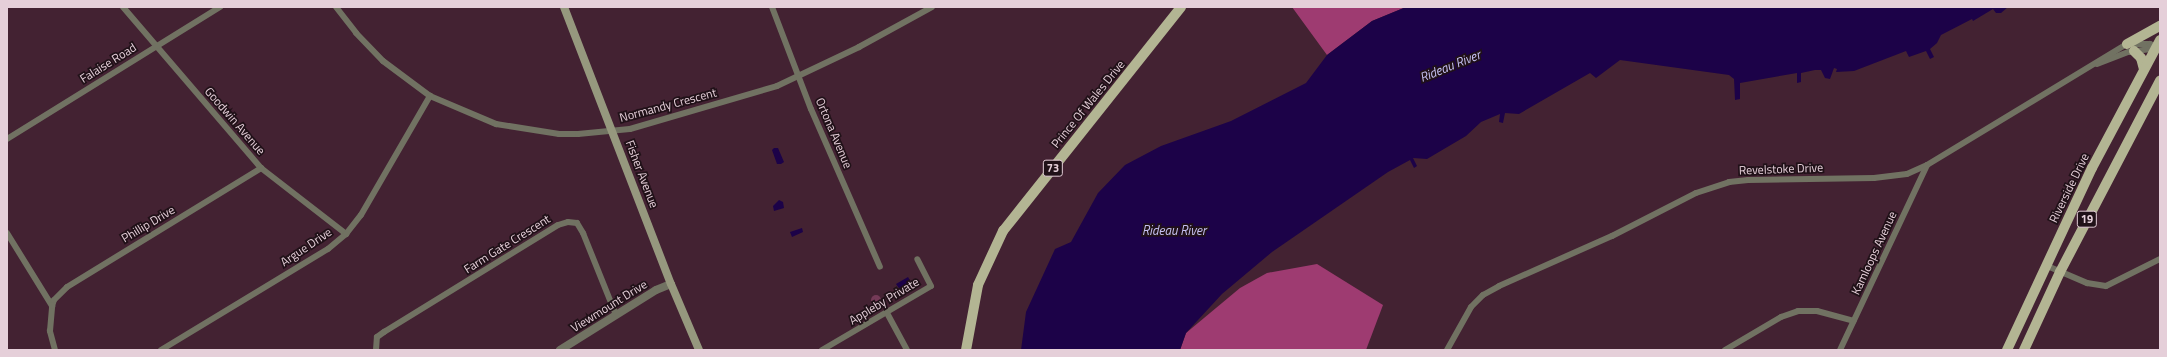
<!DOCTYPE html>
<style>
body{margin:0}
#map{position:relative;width:2167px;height:357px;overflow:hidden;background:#432232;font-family:"Titillium Web",sans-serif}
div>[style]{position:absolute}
.green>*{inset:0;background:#743a57}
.round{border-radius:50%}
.forest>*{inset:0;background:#9e3b71}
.water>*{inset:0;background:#1c0248}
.minor>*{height:6px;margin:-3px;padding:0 3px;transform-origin:3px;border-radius:3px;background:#717262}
.tertiary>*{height:8px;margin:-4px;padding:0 4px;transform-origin:4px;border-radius:4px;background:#717262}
.secondary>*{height:8px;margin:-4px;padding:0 4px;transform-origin:4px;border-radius:4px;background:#96987e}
.primary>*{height:10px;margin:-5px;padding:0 5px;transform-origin:5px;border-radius:5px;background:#b3b593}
span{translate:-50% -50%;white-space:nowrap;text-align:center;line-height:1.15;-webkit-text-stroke:3.5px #201118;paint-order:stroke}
.shield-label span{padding:1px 3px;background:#201118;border:1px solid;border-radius:3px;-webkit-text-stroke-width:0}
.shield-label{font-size:11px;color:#e5cfd9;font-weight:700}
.street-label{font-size:12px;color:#e5cfd9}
.water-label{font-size:13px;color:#c6c1f3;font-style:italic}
.frame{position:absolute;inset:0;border:8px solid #e5cfd9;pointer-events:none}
</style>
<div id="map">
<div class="green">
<i class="round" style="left:871px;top:295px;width:10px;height:10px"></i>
</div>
<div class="forest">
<i style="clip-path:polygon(1292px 7px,1406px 7px,1372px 21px,1327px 55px)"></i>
<i style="clip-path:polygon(1317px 264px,1383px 305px,1366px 350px,1180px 350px,1186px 333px,1240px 288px,1267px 273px)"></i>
</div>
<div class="water">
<i style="clip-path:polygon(1406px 7px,2008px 7px,2001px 13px,1996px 13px,1993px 9px,1973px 21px,1972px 19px,1941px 35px,1937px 43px,1930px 49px,1934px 57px,1930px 59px,1926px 51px,1909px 57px,1906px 51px,1854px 71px,1836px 72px,1837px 69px,1834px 68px,1830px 79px,1825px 78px,1821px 70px,1815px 70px,1801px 73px,1801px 82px,1797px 83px,1797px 73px,1740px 83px,1740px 99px,1735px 100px,1734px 79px,1729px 75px,1620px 60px,1596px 78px,1590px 73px,1519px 114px,1505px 113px,1503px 123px,1499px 122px,1500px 114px,1481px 122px,1466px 136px,1427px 159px,1413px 158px,1417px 166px,1414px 168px,1410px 160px,1388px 172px,1272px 252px,1222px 294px,1186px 333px,1180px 350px,1021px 350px,1026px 312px,1055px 249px,1071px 242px,1098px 193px,1125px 165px,1161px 146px,1231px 121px,1306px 83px,1327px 55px,1372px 21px)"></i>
<i style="clip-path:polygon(774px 148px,778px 148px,784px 162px,781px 164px,777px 164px,772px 150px)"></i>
<i style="clip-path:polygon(779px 200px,783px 202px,784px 208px,774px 211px,773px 206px)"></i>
<i style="clip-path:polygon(802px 228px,803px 232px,792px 237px,790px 232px)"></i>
<i style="clip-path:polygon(908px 277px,912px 284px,901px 291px,896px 284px)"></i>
</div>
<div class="minor">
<i style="left:123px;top:7px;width:212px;rotate:49.4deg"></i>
<i style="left:261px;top:168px;width:108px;rotate:37.8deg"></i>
<i style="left:336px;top:7px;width:33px;rotate:52deg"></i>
<i style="left:356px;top:33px;width:39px;rotate:46deg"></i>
<i style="left:383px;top:61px;width:59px;rotate:36.7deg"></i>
<i style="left:430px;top:96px;width:72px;rotate:23deg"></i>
<i style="left:496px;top:124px;width:64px;rotate:9deg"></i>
<i style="left:559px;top:134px;width:19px"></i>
<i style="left:578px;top:134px;width:52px;rotate:-5.5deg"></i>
<i style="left:630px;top:129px;width:153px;rotate:-16.3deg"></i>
<i style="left:777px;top:86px;width:91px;rotate:-25.4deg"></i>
<i style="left:859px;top:47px;width:83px;rotate:-28.7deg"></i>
<i style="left:772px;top:7px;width:109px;rotate:69.1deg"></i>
<i style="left:811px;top:109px;width:172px;rotate:66.4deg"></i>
<i style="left:2097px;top:64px;width:34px;rotate:-21deg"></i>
<i style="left:2129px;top:52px;width:27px;rotate:-8deg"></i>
<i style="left:7px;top:139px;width:251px;rotate:-31.8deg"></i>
<i style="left:7px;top:233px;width:86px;rotate:58.3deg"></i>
<i style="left:2045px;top:265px;width:46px;rotate:23.2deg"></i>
<i style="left:2087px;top:283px;width:19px;rotate:9deg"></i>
<i style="left:2106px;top:286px;width:60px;rotate:-26.6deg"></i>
<i style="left:887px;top:313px;width:42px;rotate:61.6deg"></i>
<i style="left:55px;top:350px;width:20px;rotate:-105deg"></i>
<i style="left:50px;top:331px;width:25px;rotate:-85deg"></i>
<i style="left:52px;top:306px;width:6px;rotate:-72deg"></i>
<i style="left:54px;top:300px;width:18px;rotate:-45deg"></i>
<i style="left:67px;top:287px;width:228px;rotate:-31.5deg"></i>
<i style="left:161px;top:350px;width:195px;rotate:-31.2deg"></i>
<i style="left:328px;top:249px;width:23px;rotate:-40deg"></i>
<i style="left:346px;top:234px;width:24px;rotate:-52deg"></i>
<i style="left:361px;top:215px;width:138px;rotate:-59.9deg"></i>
<i style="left:376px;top:350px;width:13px;rotate:-86deg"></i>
<i style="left:377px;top:337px;width:9px;rotate:-36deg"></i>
<i style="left:384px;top:332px;width:204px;rotate:-31.6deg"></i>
<i style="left:558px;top:225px;width:10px;rotate:-17deg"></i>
<i style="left:568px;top:222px;width:9px;rotate:6deg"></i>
<i style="left:577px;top:223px;width:12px;rotate:59deg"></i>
<i style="left:583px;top:233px;width:88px;rotate:68.1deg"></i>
<i style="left:822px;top:350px;width:126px;rotate:-30.4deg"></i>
<i style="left:931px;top:286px;width:30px;rotate:-117deg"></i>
<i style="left:1447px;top:350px;width:49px;rotate:-60.8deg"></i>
<i style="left:1471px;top:307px;width:17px;rotate:-45deg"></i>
<i style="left:1483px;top:295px;width:18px;rotate:-29deg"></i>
<i style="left:1499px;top:286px;width:124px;rotate:-23.9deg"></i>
<i style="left:1612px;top:236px;width:94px;rotate:-27.1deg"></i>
<i style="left:1696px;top:193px;width:35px;rotate:-18deg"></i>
<i style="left:1729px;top:182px;width:19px;rotate:-6deg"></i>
<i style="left:1748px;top:180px;width:126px;rotate:-0.9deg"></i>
<i style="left:1874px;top:178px;width:33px;rotate:-7deg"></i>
<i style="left:1907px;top:174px;width:22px;rotate:-24deg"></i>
<i style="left:1927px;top:165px;width:234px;rotate:-31.2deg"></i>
<i style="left:2127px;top:44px;width:23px"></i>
<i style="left:2150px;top:44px;width:9px;rotate:27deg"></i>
<i style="left:1725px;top:350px;width:65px;rotate:-30.5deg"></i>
<i style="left:1781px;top:317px;width:18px;rotate:-19deg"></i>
<i style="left:1798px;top:311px;width:19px"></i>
<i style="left:1817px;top:311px;width:38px;rotate:15deg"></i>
<i style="left:1840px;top:350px;width:204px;rotate:-64.8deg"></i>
</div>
<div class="tertiary">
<i style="left:560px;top:350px;width:113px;rotate:-32deg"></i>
<i style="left:656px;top:290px;width:16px;rotate:-22deg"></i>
</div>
<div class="secondary">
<i style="left:564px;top:7px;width:297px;rotate:68.9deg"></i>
<i style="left:671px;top:284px;width:72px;rotate:67deg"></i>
</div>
<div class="primary">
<i style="left:2127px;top:44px;width:38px;rotate:-29deg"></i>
<i style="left:2134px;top:51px;width:10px;rotate:45deg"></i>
<i style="left:2141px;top:58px;width:11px;rotate:75deg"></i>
<i style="left:966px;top:350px;width:66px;rotate:-79.5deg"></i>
<i style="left:978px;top:285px;width:60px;rotate:-65.2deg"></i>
<i style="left:1003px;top:231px;width:286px;rotate:-51.5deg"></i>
<i style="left:2007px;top:350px;width:201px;rotate:-65deg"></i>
<i style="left:2092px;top:168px;width:145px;rotate:-62deg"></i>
<i style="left:2024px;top:350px;width:86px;rotate:-65.2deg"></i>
<i style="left:2060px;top:272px;width:216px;rotate:-62.4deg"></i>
</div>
<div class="shield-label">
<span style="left:1053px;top:168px">73</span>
<span style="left:2087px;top:219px">19</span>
</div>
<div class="street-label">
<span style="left:108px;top:63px;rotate:-32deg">Falaise Road</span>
<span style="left:1088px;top:104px;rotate:-51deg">Prince Of Wales Drive</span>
<span style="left:668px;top:105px;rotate:-15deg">Normandy Crescent</span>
<span style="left:235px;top:121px;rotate:49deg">Goodwin Avenue</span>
<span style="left:834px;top:133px;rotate:67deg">Ortona Avenue</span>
<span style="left:1781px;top:169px;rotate:-2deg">Revelstoke Drive</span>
<span style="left:642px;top:174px;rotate:69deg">Fisher Avenue</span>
<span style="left:2069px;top:188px;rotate:-64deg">Riverside Drive</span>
<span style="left:148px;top:224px;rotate:-31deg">Phillip Drive</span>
<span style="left:507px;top:244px;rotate:-32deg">Farm Gate Crescent</span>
<span style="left:306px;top:247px;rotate:-34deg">Argue Drive</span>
<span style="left:1874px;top:253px;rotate:-65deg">Kamloops Avenue</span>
<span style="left:884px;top:301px;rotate:-31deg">Appleby Private</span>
<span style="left:609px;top:306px;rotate:-32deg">Viewmount Drive</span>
</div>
<div class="water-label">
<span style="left:1450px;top:66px;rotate:-22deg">Rideau River</span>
<span style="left:1174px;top:230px">Rideau River</span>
</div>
<div class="frame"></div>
</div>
